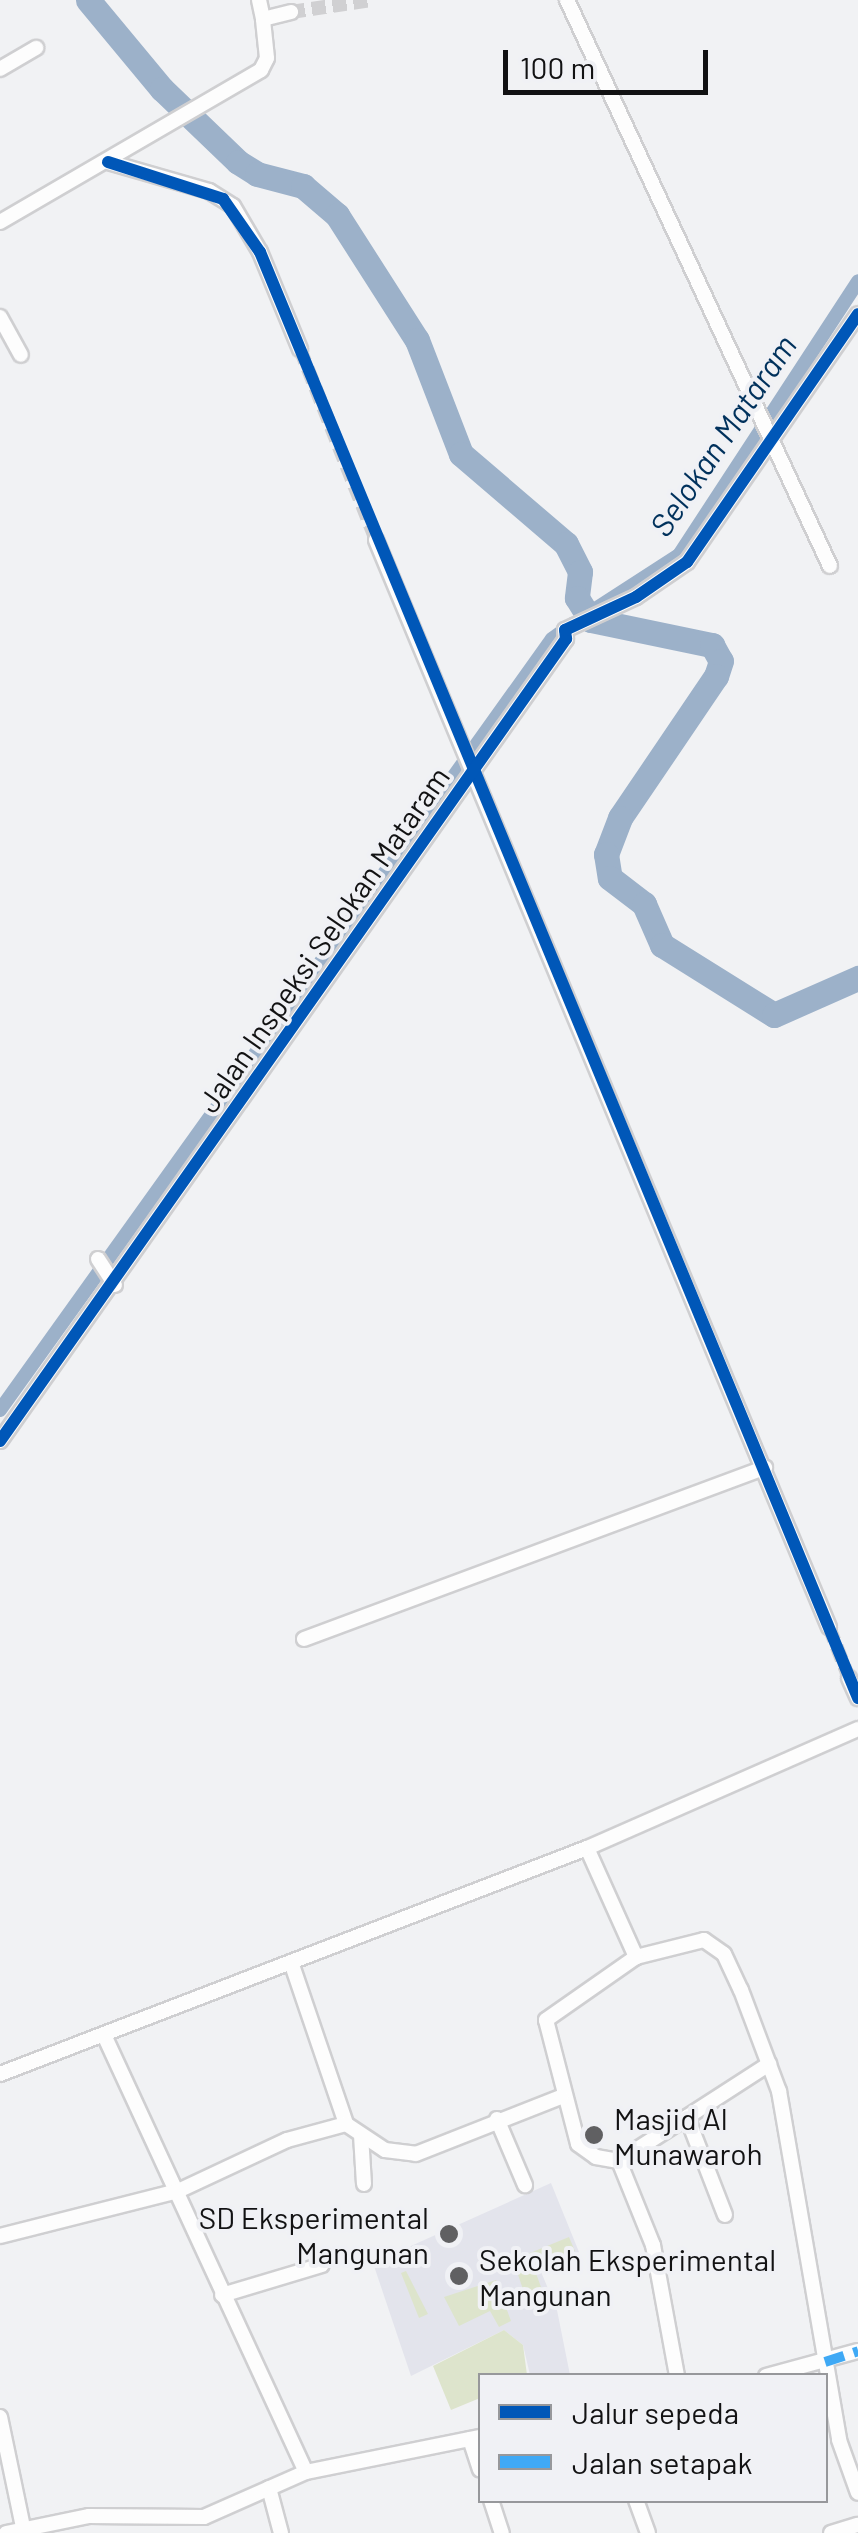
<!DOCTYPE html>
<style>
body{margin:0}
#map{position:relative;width:858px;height:2533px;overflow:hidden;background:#f1f2f4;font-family:Barlow,sans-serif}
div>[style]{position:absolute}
.built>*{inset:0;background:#e3e4ec}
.green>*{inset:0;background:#dde4cc}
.canal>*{height:14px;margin:-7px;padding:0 7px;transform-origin:7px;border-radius:7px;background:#9cb1c9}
.river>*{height:25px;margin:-12.5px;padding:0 12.5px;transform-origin:12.5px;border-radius:12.5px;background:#9cb1c9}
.minor-tunnel>*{height:14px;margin-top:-7px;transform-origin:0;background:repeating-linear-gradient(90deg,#d0d0d2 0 14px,transparent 0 21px)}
.roads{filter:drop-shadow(2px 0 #cfcfd1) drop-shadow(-2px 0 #cfcfd1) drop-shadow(0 2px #cfcfd1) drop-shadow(0 -2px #cfcfd1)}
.minor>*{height:14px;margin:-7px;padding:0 7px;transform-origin:7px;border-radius:7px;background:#fdfdfd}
.quiet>*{height:10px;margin-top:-5px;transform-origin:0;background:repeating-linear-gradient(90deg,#3fa9f5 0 20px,transparent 0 30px)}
.cycleway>*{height:12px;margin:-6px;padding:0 6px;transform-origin:6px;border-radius:6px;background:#0057b8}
.dots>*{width:28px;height:28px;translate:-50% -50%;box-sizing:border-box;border:5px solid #f0f1f5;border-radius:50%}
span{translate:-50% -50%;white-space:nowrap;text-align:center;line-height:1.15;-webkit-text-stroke:8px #f0f1f5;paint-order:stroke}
.street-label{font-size:30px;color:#121213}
.poi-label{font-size:30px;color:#121213}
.left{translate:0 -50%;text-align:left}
.right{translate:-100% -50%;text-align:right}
.water-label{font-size:32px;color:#00315c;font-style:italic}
.legend{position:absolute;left:478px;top:2373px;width:350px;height:130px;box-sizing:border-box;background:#f0f1f5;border:2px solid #97989b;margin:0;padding:12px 18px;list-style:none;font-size:30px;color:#121213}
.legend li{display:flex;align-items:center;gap:20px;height:50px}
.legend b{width:50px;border:2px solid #97989b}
.scale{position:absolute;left:503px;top:50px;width:205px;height:45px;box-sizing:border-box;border:5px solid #121213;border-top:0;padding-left:12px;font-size:30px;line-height:35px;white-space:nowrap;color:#121213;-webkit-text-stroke:8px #f0f1f5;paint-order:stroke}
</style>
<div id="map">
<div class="built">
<i style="clip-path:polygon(551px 2183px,579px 2252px,539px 2267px,557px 2310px,570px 2375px,530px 2375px,523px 2345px,504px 2330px,411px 2376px,373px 2263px)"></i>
</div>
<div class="green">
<i style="clip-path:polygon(569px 2237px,575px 2251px,534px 2268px,544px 2295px,527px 2301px,513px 2260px)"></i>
<i style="clip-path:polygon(406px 2271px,428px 2314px,419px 2318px,401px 2273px)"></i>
<i style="clip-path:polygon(496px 2280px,511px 2321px,499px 2327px,490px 2311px,459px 2326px,444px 2297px)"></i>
<i style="clip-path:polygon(504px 2330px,523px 2345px,527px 2375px,480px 2376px,480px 2398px,451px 2410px,433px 2366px)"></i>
</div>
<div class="canal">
<i style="left:591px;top:612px;width:105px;rotate:-32.9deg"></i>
<i style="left:679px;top:555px;width:327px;rotate:-56.8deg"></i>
<i style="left:0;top:1410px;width:948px;rotate:-54.4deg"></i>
<i style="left:552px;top:639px;width:26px;rotate:-36deg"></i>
</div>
<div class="river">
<i style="left:88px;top:0;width:116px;rotate:50.3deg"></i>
<i style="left:162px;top:89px;width:105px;rotate:43.8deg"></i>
<i style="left:238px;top:162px;width:22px;rotate:32deg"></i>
<i style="left:257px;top:174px;width:48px;rotate:14.6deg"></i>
<i style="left:303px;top:186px;width:45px;rotate:40.5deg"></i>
<i style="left:337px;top:215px;width:148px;rotate:57.4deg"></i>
<i style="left:417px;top:340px;width:122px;rotate:68.9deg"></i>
<i style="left:461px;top:454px;width:138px;rotate:40.6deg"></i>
<i style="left:566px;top:544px;width:31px;rotate:63deg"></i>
<i style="left:580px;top:572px;width:26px;rotate:97deg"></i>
<i style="left:577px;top:598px;width:26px;rotate:58deg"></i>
<i style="left:591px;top:620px;width:124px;rotate:11.7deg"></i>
<i style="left:712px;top:645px;width:18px;rotate:61deg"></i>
<i style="left:721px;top:661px;width:16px;rotate:108deg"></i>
<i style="left:716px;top:676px;width:171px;rotate:124.1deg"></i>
<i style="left:620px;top:818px;width:39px;rotate:111deg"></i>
<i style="left:606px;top:854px;width:24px;rotate:81deg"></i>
<i style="left:610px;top:878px;width:43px;rotate:37.4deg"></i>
<i style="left:644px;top:904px;width:45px;rotate:66.3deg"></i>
<i style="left:662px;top:945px;width:132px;rotate:32deg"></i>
<i style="left:774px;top:1015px;width:92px;rotate:-23.8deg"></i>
</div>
<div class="minor-tunnel">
<i style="left:291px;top:12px;width:81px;rotate:-8.5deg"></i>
<i style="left:300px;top:349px;width:206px;rotate:68.3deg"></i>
<i style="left:829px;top:1627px;width:55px;rotate:68.6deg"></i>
</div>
<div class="roads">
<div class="minor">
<i style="left:259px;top:0;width:19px;rotate:78deg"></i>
<i style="left:263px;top:19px;width:29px;rotate:-14deg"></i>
<i style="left:567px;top:0;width:624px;rotate:65.08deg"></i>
<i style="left:0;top:69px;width:42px;rotate:-30.3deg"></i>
<i style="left:108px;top:162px;width:105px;rotate:16deg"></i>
<i style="left:209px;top:191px;width:28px;rotate:32deg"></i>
<i style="left:233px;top:206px;width:53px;rotate:59.6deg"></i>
<i style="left:260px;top:252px;width:105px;rotate:67.6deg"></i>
<i style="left:0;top:222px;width:302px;rotate:-30.2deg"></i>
<i style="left:261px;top:70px;width:13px;rotate:-63deg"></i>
<i style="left:267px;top:58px;width:39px;rotate:-96deg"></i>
<i style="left:0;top:317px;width:43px;rotate:61.1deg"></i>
<i style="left:376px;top:540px;width:1178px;rotate:67.38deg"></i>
<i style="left:98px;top:1259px;width:31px;rotate:57deg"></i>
<i style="left:0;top:1441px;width:982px;rotate:-54.79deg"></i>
<i style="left:566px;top:639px;width:9px;rotate:-96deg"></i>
<i style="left:565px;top:630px;width:78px;rotate:-24.9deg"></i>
<i style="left:636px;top:597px;width:62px;rotate:-34.5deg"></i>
<i style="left:687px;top:562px;width:301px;rotate:-55.4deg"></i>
<i style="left:304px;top:1639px;width:492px;rotate:-20.4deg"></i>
<i style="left:849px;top:1678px;width:22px;rotate:66deg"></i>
<i style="left:587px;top:1848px;width:120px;rotate:65.8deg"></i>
<i style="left:636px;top:1957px;width:70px;rotate:-14deg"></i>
<i style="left:704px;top:1940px;width:24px;rotate:35deg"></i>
<i style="left:724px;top:1954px;width:40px;rotate:65deg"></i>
<i style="left:741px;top:1990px;width:108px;rotate:69.4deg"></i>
<i style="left:779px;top:2091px;width:354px;rotate:80.2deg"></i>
<i style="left:839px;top:2440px;width:56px;rotate:70.3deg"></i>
<i style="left:636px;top:1957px;width:110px;rotate:145deg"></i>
<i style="left:546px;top:2020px;width:128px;rotate:75.5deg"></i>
<i style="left:578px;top:2144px;width:22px;rotate:36deg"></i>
<i style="left:596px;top:2157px;width:23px;rotate:10deg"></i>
<i style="left:619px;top:2161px;width:91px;rotate:68deg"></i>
<i style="left:653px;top:2245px;width:133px;rotate:79.6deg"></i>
<i style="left:291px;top:1962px;width:171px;rotate:71.2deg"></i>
<i style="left:104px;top:2035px;width:481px;rotate:65.2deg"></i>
<i style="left:0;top:2074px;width:629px;rotate:-21.06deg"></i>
<i style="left:587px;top:1848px;width:296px;rotate:-23.7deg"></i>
<i style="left:687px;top:2117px;width:105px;rotate:68.8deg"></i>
<i style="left:497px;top:2119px;width:72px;rotate:67deg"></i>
<i style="left:361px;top:2135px;width:49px;rotate:86.5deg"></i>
<i style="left:619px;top:2161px;width:179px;rotate:-32.9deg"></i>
<i style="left:0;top:2236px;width:184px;rotate:-14.2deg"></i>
<i style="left:178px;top:2191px;width:120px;rotate:-25.1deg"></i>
<i style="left:287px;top:2140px;width:61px;rotate:-15.2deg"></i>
<i style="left:346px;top:2124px;width:47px;rotate:33.7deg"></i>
<i style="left:385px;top:2150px;width:31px;rotate:7deg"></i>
<i style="left:416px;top:2154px;width:156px;rotate:-21.5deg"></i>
<i style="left:222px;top:2295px;width:104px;rotate:-16.7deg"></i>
<i style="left:766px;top:2376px;width:95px;rotate:-15.2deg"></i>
<i style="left:0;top:2417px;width:112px;rotate:78.2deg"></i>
<i style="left:470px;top:2439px;width:32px;rotate:72deg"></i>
<i style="left:269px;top:2488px;width:47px;rotate:75.1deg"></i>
<i style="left:491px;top:2500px;width:35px;rotate:72deg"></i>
<i style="left:636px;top:2500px;width:35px;rotate:70deg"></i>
<i style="left:6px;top:2533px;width:85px;rotate:-11.6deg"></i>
<i style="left:89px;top:2516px;width:115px;rotate:0.5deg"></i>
<i style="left:204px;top:2517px;width:111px;rotate:-23.8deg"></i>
<i style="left:306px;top:2472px;width:177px;rotate:-11.4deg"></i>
<i style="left:831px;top:2533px;width:28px;rotate:-17deg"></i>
</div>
</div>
<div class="quiet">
<i style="left:825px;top:2362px;width:35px;rotate:-18deg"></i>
</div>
<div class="cycleway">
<i style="left:108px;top:162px;width:121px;rotate:17.8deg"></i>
<i style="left:223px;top:199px;width:65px;rotate:55.1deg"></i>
<i style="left:260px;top:252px;width:1565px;rotate:67.53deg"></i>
<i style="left:0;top:1441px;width:982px;rotate:-54.79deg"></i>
<i style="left:566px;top:639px;width:9px;rotate:-96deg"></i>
<i style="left:565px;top:630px;width:78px;rotate:-24.9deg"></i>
<i style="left:636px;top:597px;width:62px;rotate:-34.5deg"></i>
<i style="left:687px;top:562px;width:301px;rotate:-55.4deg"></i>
</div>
<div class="dots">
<i style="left:594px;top:2135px;background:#606062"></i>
<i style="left:449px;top:2234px;background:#606062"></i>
<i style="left:459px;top:2276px;background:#606062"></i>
</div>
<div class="street-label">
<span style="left:323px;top:939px;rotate:-55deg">Jalan Inspeksi Selokan Mataram</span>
</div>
<div class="poi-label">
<span class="left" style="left:614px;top:2135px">Masjid Al<br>Munawaroh</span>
<span class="right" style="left:429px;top:2234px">SD Eksperimental<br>Mangunan</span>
<span class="left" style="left:479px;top:2276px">Sekolah Eksperimental<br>Mangunan</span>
</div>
<div class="water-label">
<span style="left:722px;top:435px;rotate:-56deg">Selokan Mataram</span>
</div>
<ul class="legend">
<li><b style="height:12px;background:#0057b8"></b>Jalur sepeda</li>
<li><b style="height:12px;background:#3fa9f5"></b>Jalan setapak</li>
</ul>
<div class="scale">100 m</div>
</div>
